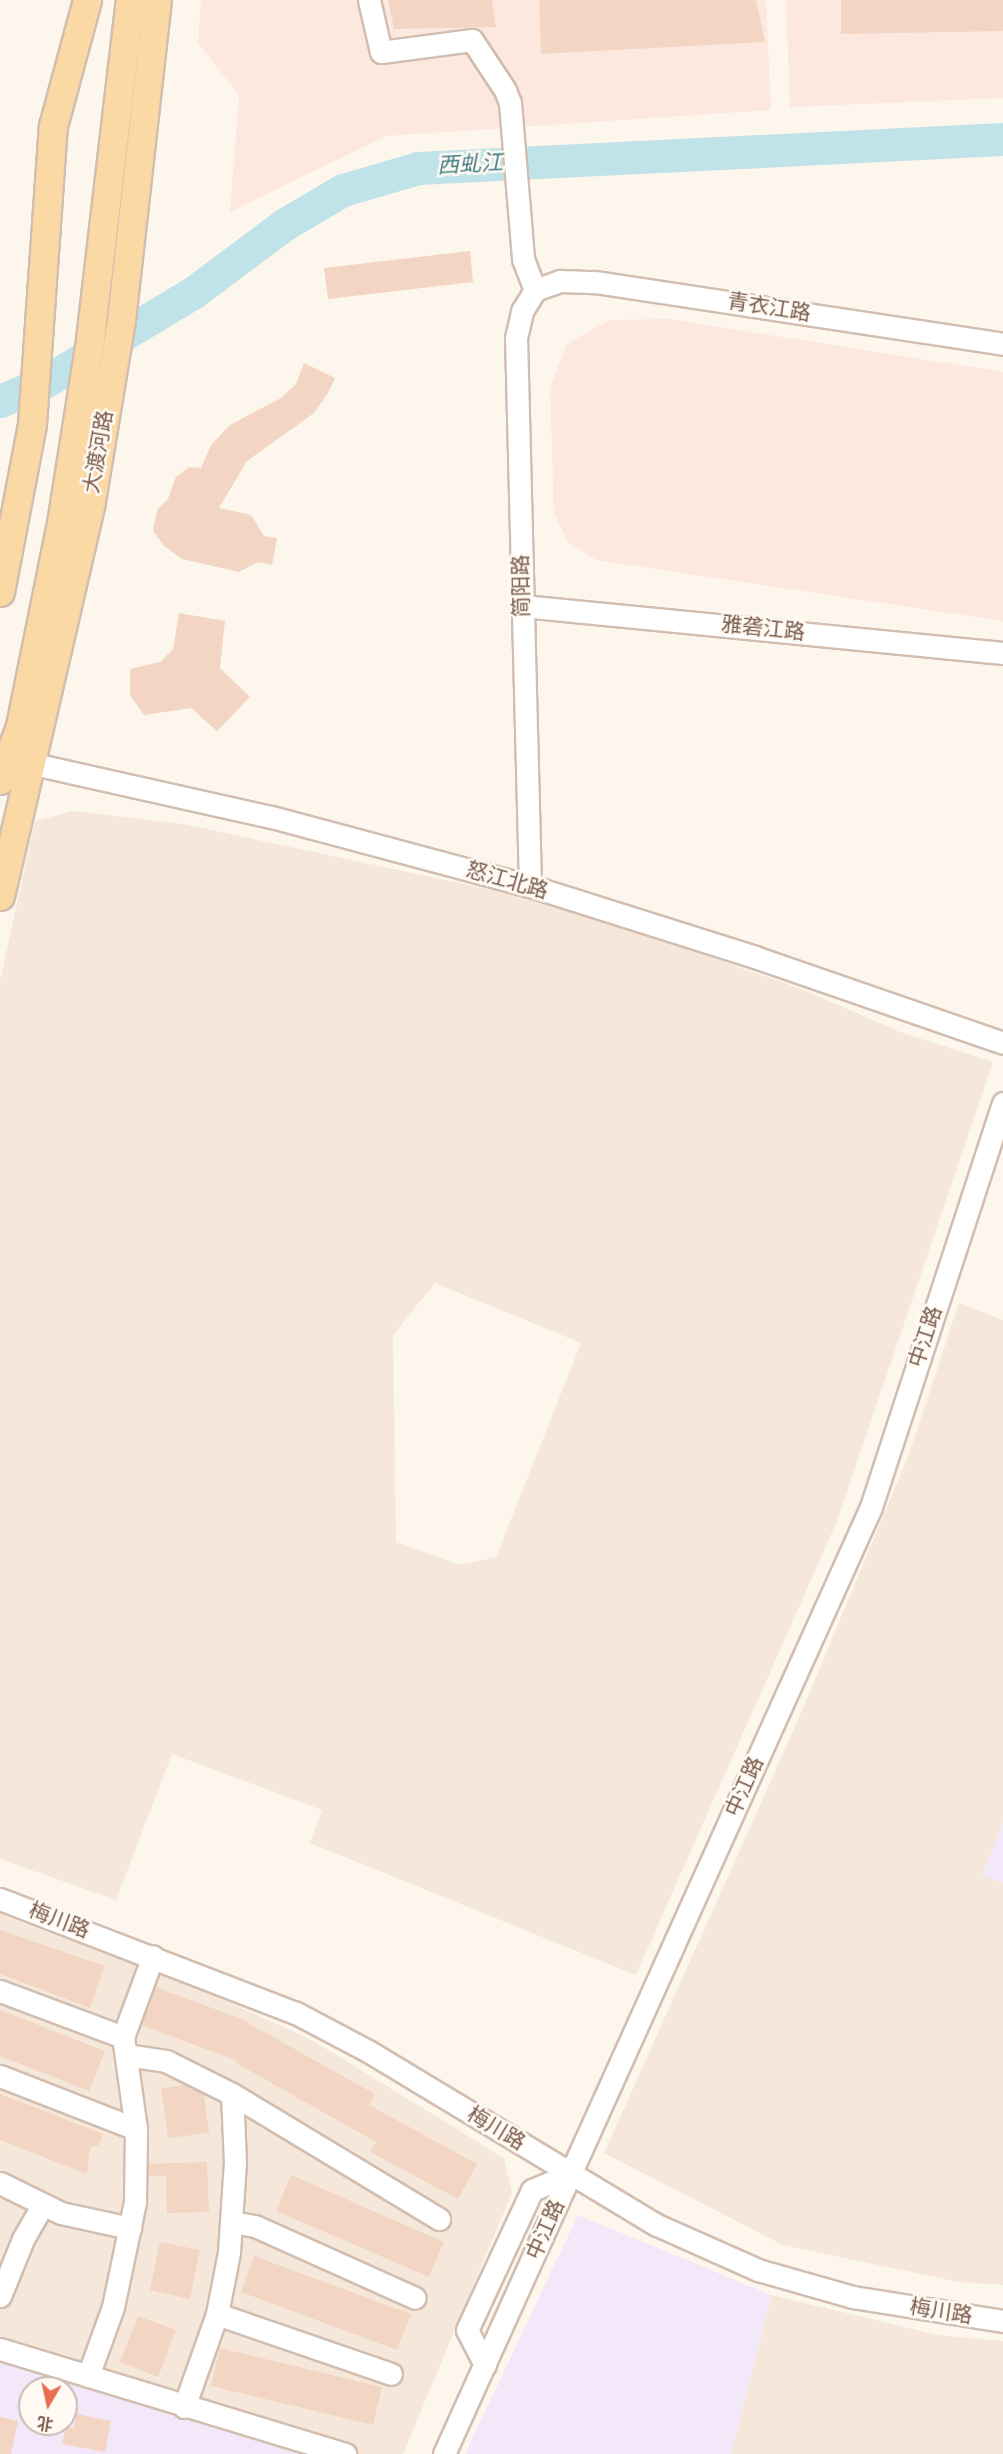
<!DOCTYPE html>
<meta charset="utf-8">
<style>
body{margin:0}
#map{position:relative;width:1003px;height:2454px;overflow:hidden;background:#fdf6ec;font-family:"Sofia Sans Condensed","Noto Sans SC",sans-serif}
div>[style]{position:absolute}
.residential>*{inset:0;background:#f5e8da}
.commercial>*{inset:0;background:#fde8e0}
.education>*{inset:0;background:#f3e8fa}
.river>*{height:33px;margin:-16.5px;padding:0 16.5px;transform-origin:16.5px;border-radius:16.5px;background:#bfe3e8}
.building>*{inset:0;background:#f3d5c3}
.roads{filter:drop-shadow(2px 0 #d1beb0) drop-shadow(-2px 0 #d1beb0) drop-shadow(0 2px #d1beb0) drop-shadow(0 -2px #d1beb0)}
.minor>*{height:21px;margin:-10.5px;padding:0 10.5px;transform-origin:10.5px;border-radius:10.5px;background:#fff}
.major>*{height:27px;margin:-13.5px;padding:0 13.5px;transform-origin:13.5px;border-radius:13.5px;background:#fbd9a5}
span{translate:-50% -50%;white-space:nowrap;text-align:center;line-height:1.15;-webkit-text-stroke:5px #fffaf3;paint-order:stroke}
.street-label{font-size:21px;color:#7a5c4d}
.water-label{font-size:22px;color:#437c86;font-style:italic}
.north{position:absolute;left:18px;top:2376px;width:60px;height:60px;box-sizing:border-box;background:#fffaf3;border:2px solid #cabbb1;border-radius:50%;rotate:189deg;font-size:16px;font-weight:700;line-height:24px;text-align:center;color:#7a5c4d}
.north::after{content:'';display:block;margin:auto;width:21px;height:27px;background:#e76f51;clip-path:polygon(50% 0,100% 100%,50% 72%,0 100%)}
</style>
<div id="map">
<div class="residential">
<i style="clip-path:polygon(evenodd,74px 811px,183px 824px,516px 895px,641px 933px,804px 990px,900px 1032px,993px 1062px,837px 1521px,636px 1975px,310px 1843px,322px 1810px,172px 1754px,116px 1900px,0 1859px,0 981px,35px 821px,74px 811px,435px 1283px,581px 1343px,496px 1557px,460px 1565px,396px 1542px,393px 1335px,435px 1283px)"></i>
<i style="clip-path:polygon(959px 1303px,1003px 1320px,1003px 1823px,983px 1874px,1003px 1883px,1003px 2285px,959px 2282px,783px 2245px,604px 2153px,799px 1718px,909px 1454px)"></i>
<i style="clip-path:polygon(0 1914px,213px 1995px,312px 2040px,504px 2158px,512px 2193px,403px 2454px,312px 2454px,5px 2360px,0 2362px)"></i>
<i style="clip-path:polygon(771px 2295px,938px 2335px,1003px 2341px,1003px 2454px,731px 2454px)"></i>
</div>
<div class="commercial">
<i style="clip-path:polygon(201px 0,766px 0,771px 110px,386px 136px,230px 212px,239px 95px,198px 43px)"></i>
<i style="clip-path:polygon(786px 0,1003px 0,1003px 98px,790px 107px)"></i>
<i style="clip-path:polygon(669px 319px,1003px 372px,1003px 621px,596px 560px,568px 542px,554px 513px,550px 388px,567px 344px,609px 320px)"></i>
</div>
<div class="education">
<i style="clip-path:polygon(1003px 1823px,1003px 1883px,982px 1875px)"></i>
<i style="clip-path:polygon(578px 2215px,771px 2295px,731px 2454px,465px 2454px)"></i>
<i style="clip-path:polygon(evenodd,5px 2360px,210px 2425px,312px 2454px,0 2454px,0 2362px,5px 2360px,30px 2388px,66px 2388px,66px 2424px,30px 2424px,30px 2388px)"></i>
</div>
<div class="river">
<i style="left:0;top:401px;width:50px;rotate:-23.5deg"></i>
<i style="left:46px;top:381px;width:173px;rotate:-31deg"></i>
<i style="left:194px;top:292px;width:114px;rotate:-36.8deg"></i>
<i style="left:285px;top:224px;width:67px;rotate:-30.4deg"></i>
<i style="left:343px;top:190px;width:78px;rotate:-16.3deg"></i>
<i style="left:418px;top:168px;width:586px;rotate:-2.84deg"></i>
</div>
<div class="building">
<i style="clip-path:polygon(388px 0,492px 0,496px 27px,394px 29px)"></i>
<i style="clip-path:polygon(539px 0,756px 0,765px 42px,541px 54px)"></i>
<i style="clip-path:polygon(841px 0,1003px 0,1003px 31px,841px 34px)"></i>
<i style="clip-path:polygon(470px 251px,473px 282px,328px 299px,324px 268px)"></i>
<i style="clip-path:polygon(304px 363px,335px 378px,328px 393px,314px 413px,247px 461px,219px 508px,251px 515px,264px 536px,277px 538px,272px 565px,258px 562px,239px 572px,182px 559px,164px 546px,153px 531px,157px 510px,168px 499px,176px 477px,189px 467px,201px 468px,211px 445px,230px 425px,281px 398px,296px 384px)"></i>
<i style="clip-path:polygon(179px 613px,225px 621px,220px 668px,250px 697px,217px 731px,191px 708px,144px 715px,130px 695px,130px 669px,160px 662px,173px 649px)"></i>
<i style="clip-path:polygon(0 1930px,105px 1966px,90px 2008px,0 1974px)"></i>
<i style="clip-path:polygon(155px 1987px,239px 2018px,375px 2094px,369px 2105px,477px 2164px,458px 2199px,370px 2152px,376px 2142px,236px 2063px,238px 2061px,141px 2025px)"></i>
<i style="clip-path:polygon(0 2010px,105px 2051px,89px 2091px,0 2056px)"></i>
<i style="clip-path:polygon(186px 2085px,204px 2094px,209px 2133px,168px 2138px,161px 2088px)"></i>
<i style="clip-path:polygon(0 2094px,103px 2134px,98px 2146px,90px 2147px,87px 2174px,0 2140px)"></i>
<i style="clip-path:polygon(207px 2162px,209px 2212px,167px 2213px,166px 2176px,148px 2176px,148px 2164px)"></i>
<i style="clip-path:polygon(291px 2175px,444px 2242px,429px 2277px,276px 2211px)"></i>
<i style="clip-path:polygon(160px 2242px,200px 2250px,190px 2299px,150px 2290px)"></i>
<i style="clip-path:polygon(254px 2256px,411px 2314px,397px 2350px,241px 2292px)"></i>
<i style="clip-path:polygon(138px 2316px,176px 2330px,158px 2377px,120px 2362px)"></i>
<i style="clip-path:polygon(220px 2348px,382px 2387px,373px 2425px,211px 2386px)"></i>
<i style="clip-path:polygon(77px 2414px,111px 2421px,105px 2452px,62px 2444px,66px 2427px,74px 2428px)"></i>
<i style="clip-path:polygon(0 2417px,18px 2421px,11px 2454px,0 2454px)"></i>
</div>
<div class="roads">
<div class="minor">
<i style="left:369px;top:0;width:53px;rotate:77deg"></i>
<i style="left:381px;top:52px;width:92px;rotate:-7.5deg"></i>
<i style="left:472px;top:40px;width:60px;rotate:56.6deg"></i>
<i style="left:505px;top:90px;width:14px;rotate:69deg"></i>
<i style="left:510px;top:103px;width:157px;rotate:85.2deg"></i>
<i style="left:523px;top:259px;width:33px;rotate:69deg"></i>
<i style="left:535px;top:290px;width:27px;rotate:-20deg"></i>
<i style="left:560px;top:281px;width:35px;rotate:2deg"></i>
<i style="left:595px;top:282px;width:413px;rotate:8.6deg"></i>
<i style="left:523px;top:606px;width:482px;rotate:5.6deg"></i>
<i style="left:16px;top:760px;width:262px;rotate:12.6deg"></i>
<i style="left:272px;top:817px;width:267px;rotate:15deg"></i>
<i style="left:530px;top:886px;width:236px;rotate:17.5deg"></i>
<i style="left:755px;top:957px;width:262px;rotate:19.1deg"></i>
<i style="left:530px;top:886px;width:548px;rotate:-91.46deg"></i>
<i style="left:516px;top:338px;width:28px;rotate:-77deg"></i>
<i style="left:522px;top:311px;width:25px;rotate:-58deg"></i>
<i style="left:0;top:1899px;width:317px;rotate:21.1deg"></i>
<i style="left:296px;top:2013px;width:81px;rotate:27.8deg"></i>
<i style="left:368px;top:2051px;width:337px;rotate:31.1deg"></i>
<i style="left:657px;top:2225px;width:111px;rotate:24deg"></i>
<i style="left:758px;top:2270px;width:99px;rotate:15.9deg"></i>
<i style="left:853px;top:2297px;width:152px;rotate:9.1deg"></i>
<i style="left:0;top:1991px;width:131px;rotate:20.5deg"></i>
<i style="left:126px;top:2055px;width:40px;rotate:8.5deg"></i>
<i style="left:166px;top:2061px;width:74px;rotate:26.6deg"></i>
<i style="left:232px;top:2094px;width:242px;rotate:31.1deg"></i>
<i style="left:0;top:2076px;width:146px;rotate:21.3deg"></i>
<i style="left:0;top:2183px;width:68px;rotate:26.2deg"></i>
<i style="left:61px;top:2213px;width:71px;rotate:12.3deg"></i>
<i style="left:232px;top:2222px;width:23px;rotate:10deg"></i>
<i style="left:255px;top:2226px;width:175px;rotate:24.2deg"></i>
<i style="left:0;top:2296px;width:61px;rotate:-68deg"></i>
<i style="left:23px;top:2239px;width:38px;rotate:-60deg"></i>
<i style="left:217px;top:2314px;width:184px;rotate:19deg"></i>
<i style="left:0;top:2349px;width:361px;rotate:16.9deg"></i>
<i style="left:485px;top:2365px;width:39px;rotate:-117deg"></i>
<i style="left:467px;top:2330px;width:154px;rotate:-65.1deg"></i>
<i style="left:532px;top:2190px;width:42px;rotate:-22.3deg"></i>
<i style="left:88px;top:2376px;width:73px;rotate:-70.1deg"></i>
<i style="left:113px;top:2307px;width:107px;rotate:-78.2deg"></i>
<i style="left:135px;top:2202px;width:73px;rotate:-89.2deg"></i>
<i style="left:136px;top:2129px;width:93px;rotate:-98deg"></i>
<i style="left:123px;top:2037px;width:86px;rotate:-69.7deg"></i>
<i style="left:184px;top:2407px;width:99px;rotate:-70.5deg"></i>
<i style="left:217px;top:2314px;width:63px;rotate:-79deg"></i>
<i style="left:229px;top:2252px;width:90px;rotate:-86.2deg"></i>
<i style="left:235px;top:2162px;width:68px;rotate:-92.5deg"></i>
<i style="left:444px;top:2454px;width:1039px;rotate:-65.73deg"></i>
<i style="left:871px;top:1507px;width:425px;rotate:-71.9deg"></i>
</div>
<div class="major">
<i style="left:0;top:592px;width:171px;rotate:-79.2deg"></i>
<i style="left:32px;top:424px;width:299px;rotate:-86deg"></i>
<i style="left:53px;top:126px;width:131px;rotate:-74.9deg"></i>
<i style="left:0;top:780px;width:58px;rotate:-69.7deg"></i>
<i style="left:20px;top:726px;width:207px;rotate:-78.6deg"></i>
<i style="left:61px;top:523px;width:186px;rotate:-81deg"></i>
<i style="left:90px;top:339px;width:341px;rotate:-83.3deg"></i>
<i style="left:0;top:896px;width:405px;rotate:-77deg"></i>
<i style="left:91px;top:501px;width:183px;rotate:-80.6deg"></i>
<i style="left:121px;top:320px;width:322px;rotate:-83.6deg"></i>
</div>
</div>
<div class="street-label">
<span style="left:769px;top:308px;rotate:9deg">青衣江路</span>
<span style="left:99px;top:452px;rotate:-80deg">大渡河路</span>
<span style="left:522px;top:586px;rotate:-91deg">简阳路</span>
<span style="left:763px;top:629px;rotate:6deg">雅砻江路</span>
<span style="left:507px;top:881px;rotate:16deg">怒江北路</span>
<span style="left:926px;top:1337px;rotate:-72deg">中江路</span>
<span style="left:745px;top:1787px;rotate:-66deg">中江路</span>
<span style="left:59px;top:1921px;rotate:21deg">梅川路</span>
<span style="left:496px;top:2129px;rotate:31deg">梅川路</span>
<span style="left:546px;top:2230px;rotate:-66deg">中江路</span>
<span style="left:941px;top:2312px;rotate:9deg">梅川路</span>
</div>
<div class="water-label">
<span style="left:470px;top:165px;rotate:-3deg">西虬江</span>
</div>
<div class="north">北</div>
</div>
